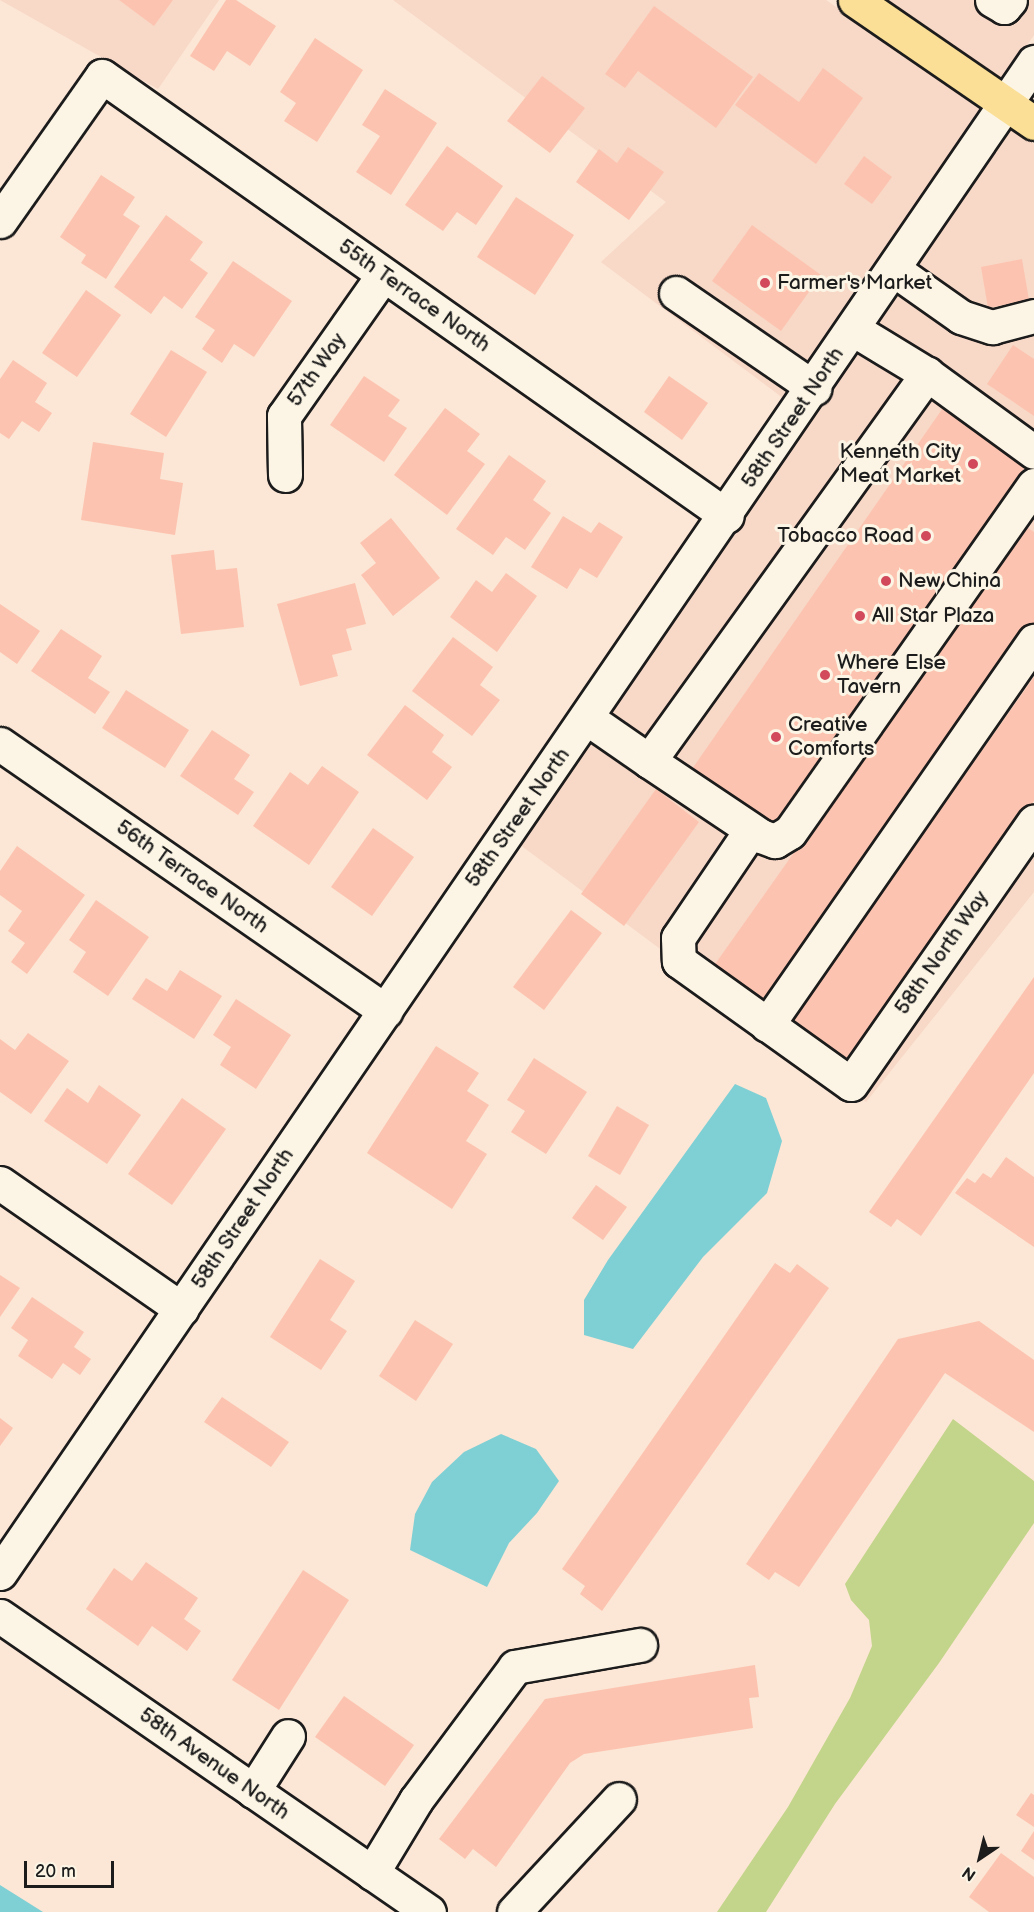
<!DOCTYPE html>
<style>
body{margin:0}
#map{position:relative;width:1034px;height:1912px;overflow:hidden;background:#fce6d5;font-family:"Balsamiq Sans",sans-serif}
div>[style]{position:absolute}
.built>*{inset:0;background:#f8d8c7}
.green>*{inset:0;background:#c3d58a}
.water>*{inset:0;background:#7ed0d5}
.building>*{inset:0;background:#fcc4b0}
.roads{filter:drop-shadow(2px 0 #1c1c1c) drop-shadow(-2px 0 #1c1c1c) drop-shadow(0 2px #1c1c1c) drop-shadow(0 -2px #1c1c1c)}
.minor>*{height:33px;margin:-16.5px;padding:0 16.5px;transform-origin:16.5px;border-radius:16.5px;background:#fcf5e5}
.major>*{height:33px;margin:-16.5px;padding:0 16.5px;transform-origin:16.5px;border-radius:16.5px;background:#fbdf96}
.dots>*{width:16px;height:16px;translate:-50% -50%;box-sizing:border-box;border:3px solid #fcf5e5;border-radius:50%}
span{translate:-50% -50%;white-space:nowrap;text-align:center;line-height:1.15;-webkit-text-stroke:6px #fcf5e5;paint-order:stroke}
.poi-label{font-size:21px;color:#1c1c1c}
.left{translate:0 -50%;text-align:left}
.right{translate:-100% -50%;text-align:right}
.street-label{font-size:21px;color:#1c1c1c}
.north{position:absolute;left:950px;top:1828px;width:60px;height:60px;-webkit-text-stroke:4px #fcf5e5;paint-order:stroke;rotate:215deg;font-size:16px;font-weight:700;line-height:24px;text-align:center;color:#1c1c1c}
.north::after{content:'';display:block;margin:auto;width:21px;height:27px;background:#1c1c1c;clip-path:polygon(50% 0,100% 100%,50% 72%,0 100%)}
.scale{position:absolute;left:24px;top:1861px;width:90px;height:27px;box-sizing:border-box;border:3px solid #1c1c1c;border-top:0;padding-left:8px;font-size:18px;line-height:21px;white-space:nowrap;color:#1c1c1c;-webkit-text-stroke:4px #fcf5e5;paint-order:stroke}
</style>
<div id="map">
<div class="built">
<i style="clip-path:polygon(0 0,219px 0,158px 89px)"></i>
<i style="clip-path:polygon(393px 0,826px 0,983px 109px,723px 491px,783px 398px,601px 262px,666px 202px)"></i>
<i style="clip-path:polygon(888px 0,1034px 0,1034px 35px,1003px 80px)"></i>
<i style="clip-path:polygon(1008px 127px,1034px 144px,1034px 785px,830px 1075px,519px 844px)"></i>
<i style="clip-path:polygon(1034px 838px,1034px 892px,866px 1102px,855px 1093px)"></i>
</div>
<div class="green">
<i style="clip-path:polygon(953px 1419px,1034px 1481px,1034px 1523px,939px 1663px,835px 1804px,766px 1912px,717px 1912px,788px 1807px,850px 1698px,872px 1646px,869px 1620px,851px 1600px,845px 1584px)"></i>
</div>
<div class="water">
<i style="clip-path:polygon(735px 1084px,766px 1098px,782px 1141px,767px 1193px,703px 1257px,633px 1349px,584px 1335px,584px 1300px,608px 1260px)"></i>
<i style="clip-path:polygon(501px 1434px,536px 1449px,559px 1481px,537px 1513px,509px 1543px,487px 1587px,410px 1550px,415px 1514px,432px 1482px,464px 1452px)"></i>
<i style="clip-path:polygon(0 1885px,43px 1912px,0 1912px)"></i>
</div>
<div class="building">
<i style="clip-path:polygon(119px 0,173px 0,154px 26px)"></i>
<i style="clip-path:polygon(226px 0,236px 0,276px 26px,250px 66px,227px 51px,214px 71px,190px 56px)"></i>
<i style="clip-path:polygon(654px 6px,753px 77px,716px 128px,638px 71px,625px 88px,605px 74px)"></i>
<i style="clip-path:polygon(315px 38px,363px 70px,317px 142px,284px 121px,296px 103px,280px 92px)"></i>
<i style="clip-path:polygon(823px 68px,863px 98px,816px 164px,735px 105px,759px 73px,799px 102px)"></i>
<i style="clip-path:polygon(542px 76px,585px 108px,550px 153px,507px 121px)"></i>
<i style="clip-path:polygon(385px 89px,437px 123px,391px 195px,356px 172px,380px 136px,362px 125px)"></i>
<i style="clip-path:polygon(447px 146px,503px 186px,476px 225px,457px 212px,443px 231px,405px 205px)"></i>
<i style="clip-path:polygon(628px 147px,664px 172px,629px 220px,576px 182px,599px 149px,617px 163px)"></i>
<i style="clip-path:polygon(864px 156px,892px 177px,872px 204px,844px 184px)"></i>
<i style="clip-path:polygon(101px 175px,135px 197px,123px 215px,140px 226px,106px 279px,81px 263px,86px 255px,60px 237px)"></i>
<i style="clip-path:polygon(516px 197px,574px 235px,535px 295px,477px 257px)"></i>
<i style="clip-path:polygon(166px 215px,203px 242px,190px 260px,208px 273px,182px 309px,164px 296px,151px 314px,114px 287px)"></i>
<i style="clip-path:polygon(752px 225px,821px 275px,781px 331px,712px 281px)"></i>
<i style="clip-path:polygon(1022px 259px,1029px 300px,988px 308px,981px 267px)"></i>
<i style="clip-path:polygon(233px 261px,292px 301px,254px 357px,234px 344px,222px 363px,202px 349px,215px 330px,195px 317px)"></i>
<i style="clip-path:polygon(86px 290px,121px 315px,77px 377px,42px 353px)"></i>
<i style="clip-path:polygon(1013px 345px,1034px 359px,1034px 416px,987px 384px)"></i>
<i style="clip-path:polygon(171px 350px,207px 372px,166px 437px,130px 414px)"></i>
<i style="clip-path:polygon(13px 360px,47px 383px,35px 402px,52px 413px,39px 432px,22px 421px,9px 439px,0 433px,0 379px)"></i>
<i style="clip-path:polygon(364px 376px,400px 400px,388px 416px,407px 428px,384px 462px,330px 425px)"></i>
<i style="clip-path:polygon(669px 376px,708px 403px,682px 440px,644px 412px)"></i>
<i style="clip-path:polygon(945px 405px,1028px 463px,775px 827px,692px 769px)"></i>
<i style="clip-path:polygon(445px 408px,480px 434px,467px 451px,485px 464px,447px 515px,394px 475px)"></i>
<i style="clip-path:polygon(93px 442px,164px 453px,160px 479px,183px 483px,175px 535px,81px 520px)"></i>
<i style="clip-path:polygon(509px 455px,546px 481px,533px 500px,551px 513px,525px 550px,506px 537px,493px 555px,456px 529px)"></i>
<i style="clip-path:polygon(563px 516px,591px 533px,599px 522px,623px 537px,597px 578px,580px 568px,567px 589px,531px 567px)"></i>
<i style="clip-path:polygon(391px 518px,440px 578px,393px 616px,361px 575px,376px 563px,360px 543px)"></i>
<i style="clip-path:polygon(1025px 526px,1034px 532px,1034px 623px,764px 1005px,713px 967px)"></i>
<i style="clip-path:polygon(214px 550px,216px 570px,237px 568px,244px 627px,181px 634px,171px 555px)"></i>
<i style="clip-path:polygon(506px 573px,537px 596px,497px 652px,450px 617px,476px 580px,492px 592px)"></i>
<i style="clip-path:polygon(355px 583px,366px 624px,346px 629px,352px 650px,332px 655px,338px 676px,300px 686px,277px 604px)"></i>
<i style="clip-path:polygon(0 604px,40px 631px,17px 664px,0 652px)"></i>
<i style="clip-path:polygon(61px 629px,102px 656px,88px 678px,110px 692px,95px 714px,31px 671px)"></i>
<i style="clip-path:polygon(453px 637px,493px 667px,480px 685px,500px 700px,472px 736px,412px 691px)"></i>
<i style="clip-path:polygon(1034px 677px,1034px 801px,850px 1062px,792px 1020px)"></i>
<i style="clip-path:polygon(126px 690px,189px 730px,165px 768px,102px 728px)"></i>
<i style="clip-path:polygon(405px 705px,444px 735px,432px 752px,452px 767px,427px 800px,367px 755px)"></i>
<i style="clip-path:polygon(212px 730px,250px 755px,234px 779px,254px 792px,238px 815px,180px 776px)"></i>
<i style="clip-path:polygon(322px 766px,359px 792px,309px 865px,253px 826px,290px 772px,308px 785px)"></i>
<i style="clip-path:polygon(656px 789px,699px 822px,624px 926px,581px 894px)"></i>
<i style="clip-path:polygon(373px 828px,414px 857px,372px 916px,331px 887px)"></i>
<i style="clip-path:polygon(17px 846px,85px 895px,27px 974px,11px 962px,25px 943px,8px 931px,22px 911px,0 895px,0 871px)"></i>
<i style="clip-path:polygon(96px 900px,149px 937px,108px 996px,73px 972px,86px 952px,69px 940px)"></i>
<i style="clip-path:polygon(571px 910px,602px 933px,544px 1010px,513px 987px)"></i>
<i style="clip-path:polygon(180px 970px,222px 996px,194px 1039px,132px 999px,146px 978px,167px 991px)"></i>
<i style="clip-path:polygon(1034px 977px,1034px 1073px,921px 1236px,897px 1219px,891px 1227px,869px 1212px)"></i>
<i style="clip-path:polygon(236px 999px,291px 1035px,256px 1089px,220px 1065px,231px 1047px,213px 1035px)"></i>
<i style="clip-path:polygon(28px 1033px,69px 1061px,31px 1114px,0 1092px,0 1039px,15px 1050px)"></i>
<i style="clip-path:polygon(436px 1046px,479px 1073px,467px 1091px,489px 1105px,466px 1141px,487px 1154px,452px 1209px,367px 1153px)"></i>
<i style="clip-path:polygon(534px 1058px,587px 1092px,546px 1154px,511px 1132px,525px 1111px,507px 1100px)"></i>
<i style="clip-path:polygon(99px 1085px,141px 1115px,107px 1164px,44px 1121px,67px 1088px,88px 1103px)"></i>
<i style="clip-path:polygon(182px 1098px,226px 1129px,172px 1205px,128px 1174px)"></i>
<i style="clip-path:polygon(617px 1106px,649px 1125px,620px 1175px,588px 1156px)"></i>
<i style="clip-path:polygon(1006px 1157px,1034px 1177px,1034px 1247px,955px 1193px,967px 1178px,975px 1183px,983px 1173px,991px 1178px)"></i>
<i style="clip-path:polygon(596px 1185px,627px 1207px,603px 1240px,572px 1218px)"></i>
<i style="clip-path:polygon(320px 1259px,355px 1281px,330px 1320px,347px 1331px,321px 1370px,270px 1337px)"></i>
<i style="clip-path:polygon(775px 1263px,790px 1273px,797px 1264px,829px 1288px,602px 1611px,580px 1594px,585px 1586px,562px 1569px)"></i>
<i style="clip-path:polygon(0 1275px,20px 1288px,0 1317px)"></i>
<i style="clip-path:polygon(32px 1297px,84px 1332px,74px 1347px,91px 1359px,80px 1375px,63px 1363px,52px 1379px,18px 1356px,28px 1340px,11px 1328px)"></i>
<i style="clip-path:polygon(415px 1320px,453px 1344px,416px 1401px,379px 1376px)"></i>
<i style="clip-path:polygon(979px 1321px,1034px 1360px,1034px 1432px,945px 1373px,799px 1587px,775px 1572px,769px 1580px,746px 1564px,898px 1339px)"></i>
<i style="clip-path:polygon(222px 1397px,289px 1442px,271px 1467px,204px 1422px)"></i>
<i style="clip-path:polygon(0 1418px,13px 1428px,0 1446px)"></i>
<i style="clip-path:polygon(146px 1562px,198px 1598px,184px 1619px,201px 1631px,187px 1651px,152px 1626px,138px 1646px,86px 1609px,114px 1568px,132px 1581px)"></i>
<i style="clip-path:polygon(303px 1570px,349px 1600px,279px 1710px,232px 1680px)"></i>
<i style="clip-path:polygon(755px 1665px,759px 1697px,749px 1698px,753px 1728px,584px 1754px,570px 1763px,496px 1867px,473px 1849px,465px 1859px,439px 1839px,545px 1699px)"></i>
<i style="clip-path:polygon(344px 1696px,414px 1745px,385px 1786px,315px 1737px)"></i>
<i style="clip-path:polygon(1031px 1793px,1034px 1795px,1034px 1827px,1016px 1815px)"></i>
<i style="clip-path:polygon(1034px 1831px,1034px 1860px,1021px 1851px)"></i>
<i style="clip-path:polygon(1001px 1853px,1034px 1877px,1034px 1912px,989px 1912px,969px 1897px)"></i>
</div>
<div class="roads">
<div class="minor">
<i style="left:992px;top:0;width:14px;rotate:30deg"></i>
<i style="left:1004px;top:7px;width:9px;rotate:-49deg"></i>
<i style="left:0;top:221px;width:177px;rotate:-54.9deg"></i>
<i style="left:102px;top:76px;width:764px;rotate:35.15deg"></i>
<i style="left:893px;top:269px;width:83px;rotate:35.2deg"></i>
<i style="left:961px;top:317px;width:33px;rotate:18deg"></i>
<i style="left:992px;top:327px;width:43px;rotate:-14.7deg"></i>
<i style="left:676px;top:293px;width:168px;rotate:34.5deg"></i>
<i style="left:927px;top:374px;width:132px;rotate:36.1deg"></i>
<i style="left:285px;top:475px;width:59px;rotate:-91deg"></i>
<i style="left:284px;top:416px;width:172px;rotate:-54.9deg"></i>
<i style="left:587px;top:718px;width:75px;rotate:34.7deg"></i>
<i style="left:649px;top:761px;width:477px;rotate:-54.3deg"></i>
<i style="left:927px;top:374px;width:87px;rotate:-148.7deg"></i>
<i style="left:0;top:744px;width:469px;rotate:34.7deg"></i>
<i style="left:649px;top:761px;width:135px;rotate:33.8deg"></i>
<i style="left:761px;top:836px;width:15px;rotate:20deg"></i>
<i style="left:775px;top:841px;width:17px;rotate:-31deg"></i>
<i style="left:790px;top:832px;width:424px;rotate:-54.9deg"></i>
<i style="left:751px;top:830px;width:130px;rotate:124.1deg"></i>
<i style="left:678px;top:938px;width:23px;rotate:88deg"></i>
<i style="left:679px;top:961px;width:211px;rotate:35.6deg"></i>
<i style="left:851px;top:1084px;width:320px;rotate:-55.1deg"></i>
<i style="left:767px;top:1025px;width:468px;rotate:-55.2deg"></i>
<i style="left:0;top:1183px;width:221px;rotate:34.8deg"></i>
<i style="left:0;top:1573px;width:1831px;rotate:-55.62deg"></i>
<i style="left:0;top:1616px;width:521px;rotate:34.6deg"></i>
<i style="left:253px;top:1791px;width:65px;rotate:-57.5deg"></i>
<i style="left:372px;top:1873px;width:85px;rotate:-58.9deg"></i>
<i style="left:416px;top:1800px;width:166px;rotate:-53.3deg"></i>
<i style="left:515px;top:1667px;width:127px;rotate:-10deg"></i>
<i style="left:514px;top:1912px;width:154px;rotate:-47.1deg"></i>
</div>
<div class="major">
<i style="left:855px;top:0;width:217px;rotate:34.5deg"></i>
</div>
</div>
<div class="dots">
<i style="left:765px;top:283px;background:#d1495b"></i>
<i style="left:973px;top:464px;background:#d1495b"></i>
<i style="left:926px;top:536px;background:#d1495b"></i>
<i style="left:886px;top:581px;background:#d1495b"></i>
<i style="left:860px;top:616px;background:#d1495b"></i>
<i style="left:825px;top:675px;background:#d1495b"></i>
<i style="left:776px;top:737px;background:#d1495b"></i>
</div>
<div class="poi-label">
<span class="left" style="left:777px;top:283px">Farmer's Market</span>
<span class="right" style="left:961px;top:464px">Kenneth City<br>Meat Market</span>
<span class="right" style="left:914px;top:536px">Tobacco Road</span>
<span class="left" style="left:898px;top:581px">New China</span>
<span class="left" style="left:872px;top:616px">All Star Plaza</span>
<span class="left" style="left:837px;top:675px">Where Else<br>Tavern</span>
<span class="left" style="left:788px;top:737px">Creative<br>Comforts</span>
</div>
<div class="street-label">
<span style="left:414px;top:296px;rotate:35deg">55th Terrace North</span>
<span style="left:317px;top:370px;rotate:-55deg">57th Way</span>
<span style="left:793px;top:418px;rotate:-56deg">58th Street North</span>
<span style="left:518px;top:818px;rotate:-55deg">58th Street North</span>
<span style="left:192px;top:877px;rotate:35deg">56th Terrace North</span>
<span style="left:942px;top:953px;rotate:-55deg">58th North Way</span>
<span style="left:243px;top:1219px;rotate:-56deg">58th Street North</span>
<span style="left:214px;top:1764px;rotate:35deg">58th Avenue North</span>
</div>
<div class="north">N</div>
<div class="scale">20 m</div>
</div>
